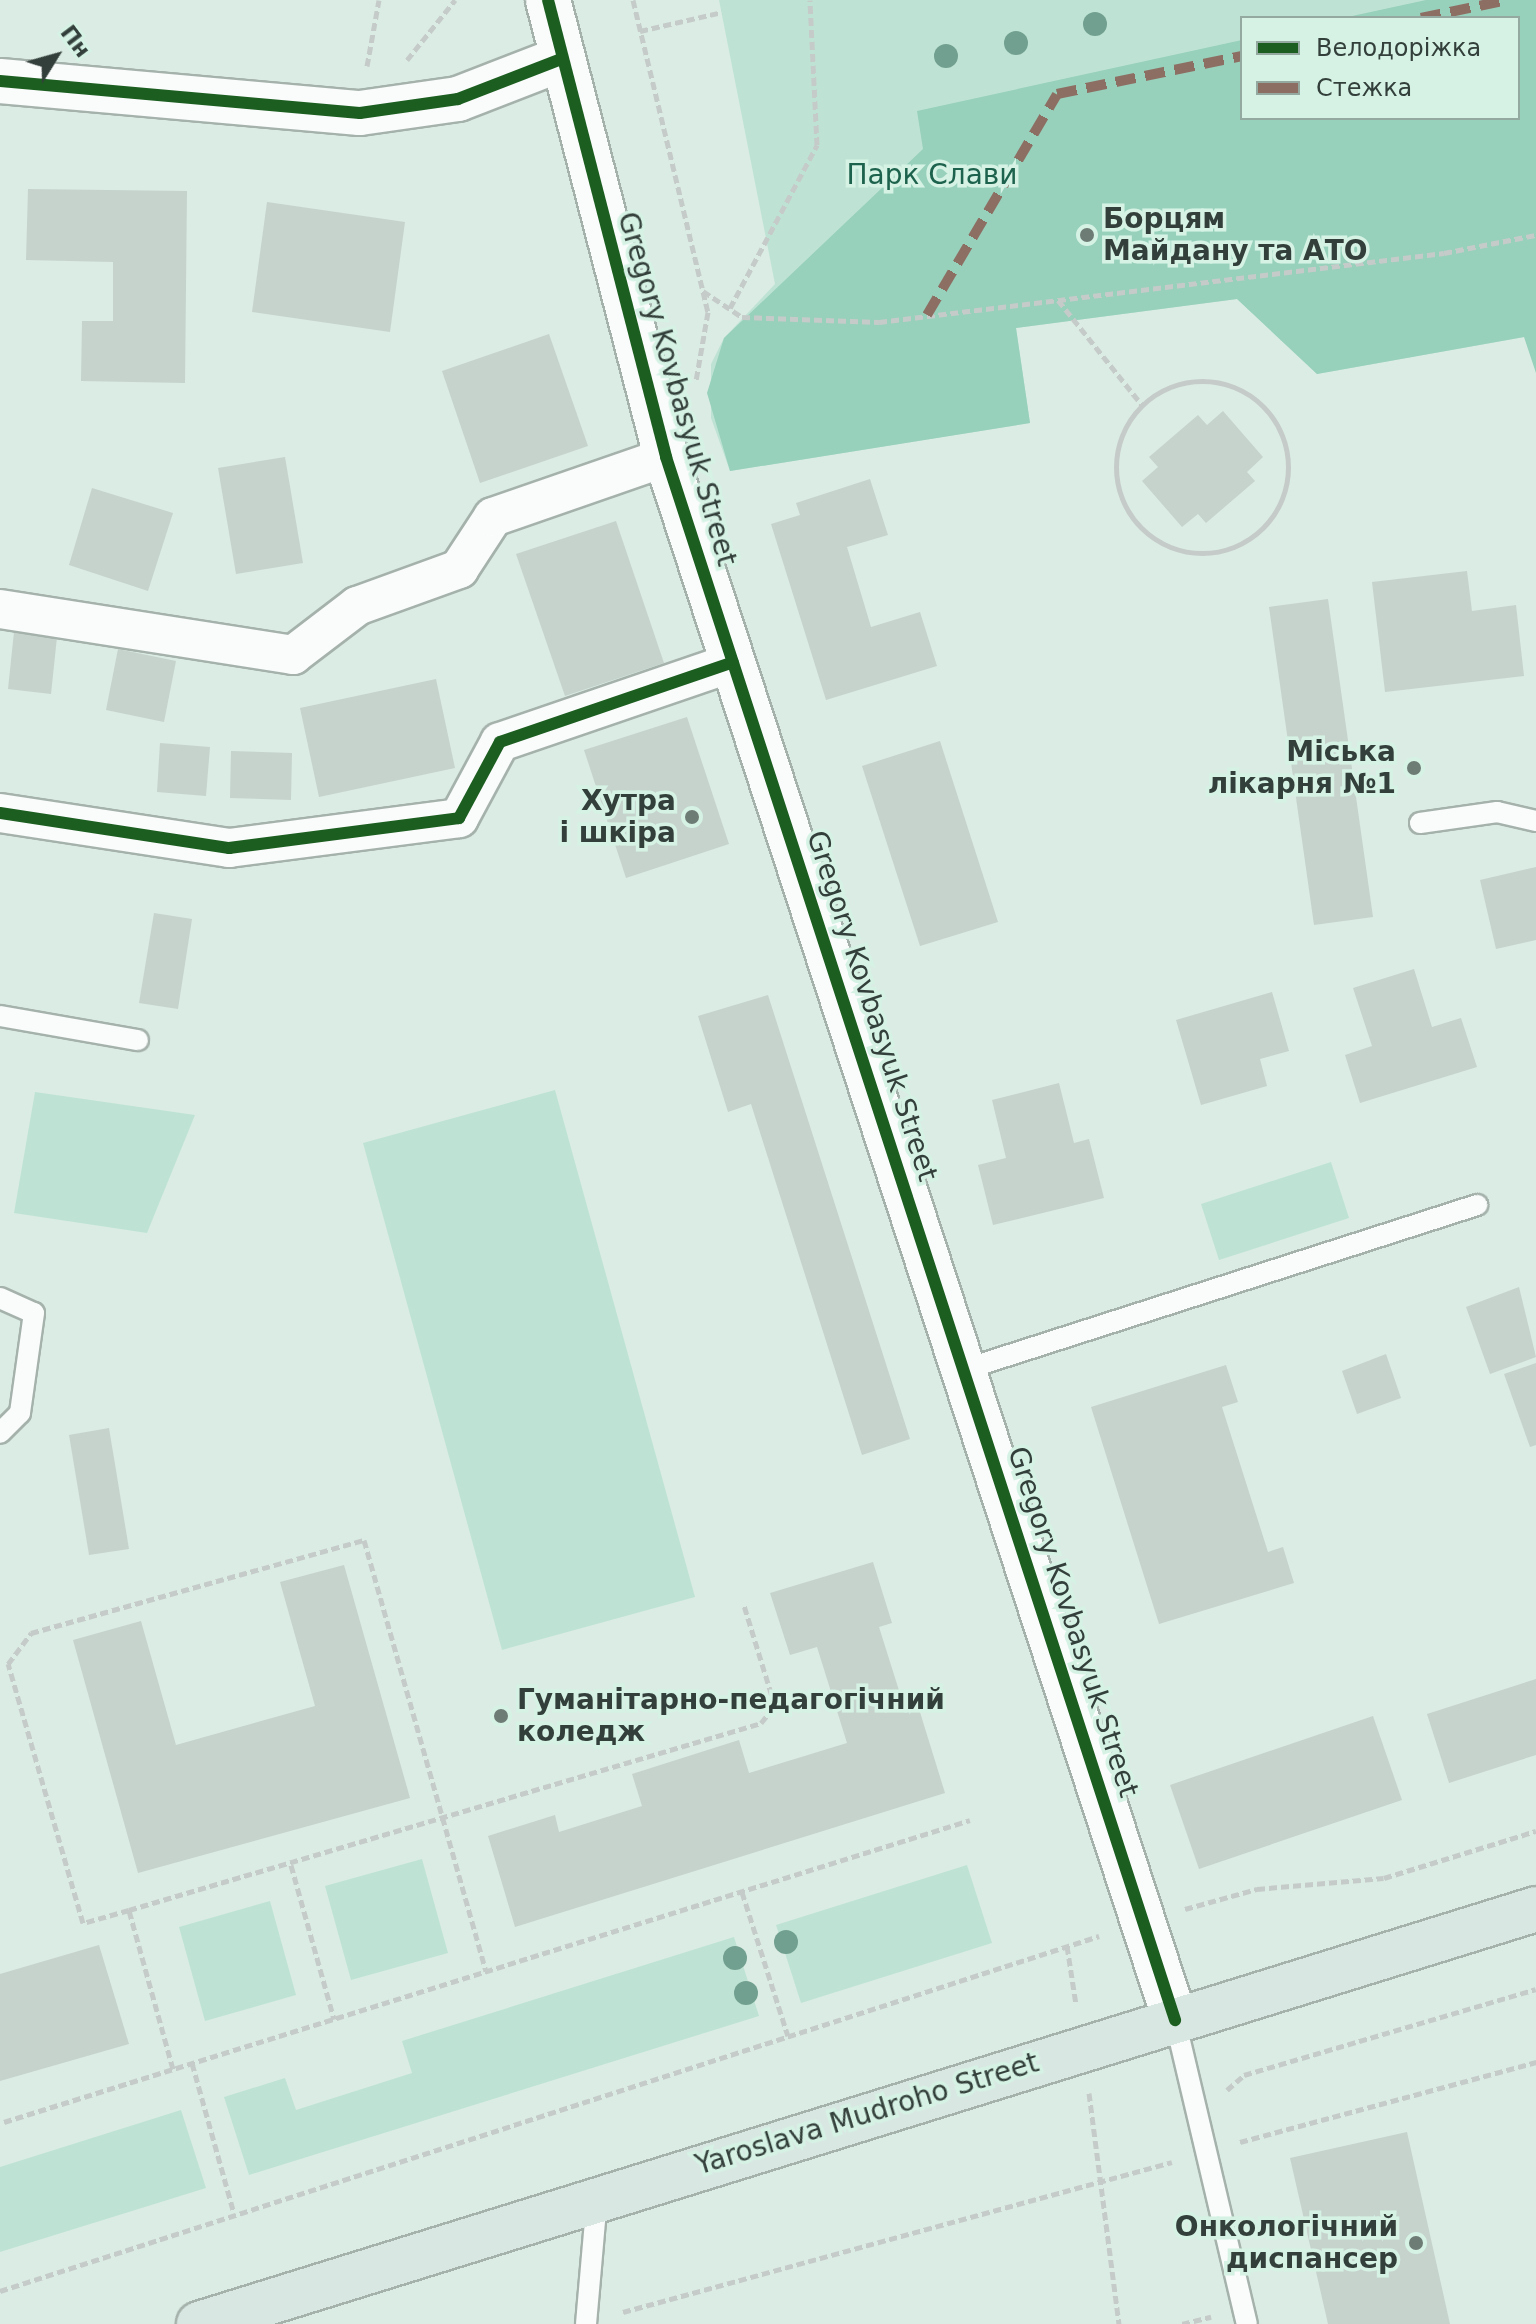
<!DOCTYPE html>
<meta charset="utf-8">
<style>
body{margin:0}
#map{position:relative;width:1536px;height:2324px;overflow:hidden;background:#dbece4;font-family:"DejaVu Sans",sans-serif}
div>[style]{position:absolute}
.green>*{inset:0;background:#bee3d4}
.forest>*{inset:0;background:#97d0bb}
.building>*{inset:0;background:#c6d3cd}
.path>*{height:5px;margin-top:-2.5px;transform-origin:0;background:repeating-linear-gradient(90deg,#c5cbc9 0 8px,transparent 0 12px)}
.path>.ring{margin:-2.5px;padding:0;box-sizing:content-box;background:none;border:5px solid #c5cbc9;border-radius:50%}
.roads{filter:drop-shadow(2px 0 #a5b2ac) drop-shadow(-2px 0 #a5b2ac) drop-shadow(0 2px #a5b2ac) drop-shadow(0 -2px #a5b2ac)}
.service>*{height:20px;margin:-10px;padding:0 10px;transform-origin:10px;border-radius:10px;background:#fafcfb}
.minor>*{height:38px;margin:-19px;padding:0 19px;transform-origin:19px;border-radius:19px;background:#fafcfb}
.tertiary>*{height:44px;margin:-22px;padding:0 22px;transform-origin:22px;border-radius:22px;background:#fafcfb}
.primary>*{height:44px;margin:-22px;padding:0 22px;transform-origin:22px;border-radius:22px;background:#d9e7e2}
.quiet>*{height:10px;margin-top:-5px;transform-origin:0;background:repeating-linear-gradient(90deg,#8d6e63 0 20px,transparent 0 30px)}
.cycleway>*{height:12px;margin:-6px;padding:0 6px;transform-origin:6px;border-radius:6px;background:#1b5e20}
.trees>*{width:24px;height:24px;margin:-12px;border-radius:50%;background:#72a090}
.dots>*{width:22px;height:22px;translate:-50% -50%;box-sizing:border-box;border:4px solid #d5f2e5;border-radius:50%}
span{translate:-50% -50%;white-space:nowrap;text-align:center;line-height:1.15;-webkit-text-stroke:7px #d5f2e5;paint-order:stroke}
.park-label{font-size:28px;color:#1d624c}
.poi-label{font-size:28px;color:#333f3a;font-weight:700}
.left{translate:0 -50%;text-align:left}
.right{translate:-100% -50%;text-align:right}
.street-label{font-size:28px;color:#333f3a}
.legend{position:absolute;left:1240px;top:16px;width:280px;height:104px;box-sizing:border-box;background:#d5f2e5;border:2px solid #94aaa1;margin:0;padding:10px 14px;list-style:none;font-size:24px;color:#333f3a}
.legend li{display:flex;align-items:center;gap:16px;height:40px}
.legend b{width:40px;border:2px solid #94aaa1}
.north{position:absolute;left:16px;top:16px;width:80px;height:80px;-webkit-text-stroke:6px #d5f2e5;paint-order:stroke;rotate:53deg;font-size:22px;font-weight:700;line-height:32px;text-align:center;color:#333f3a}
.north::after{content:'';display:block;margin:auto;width:28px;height:36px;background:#333f3a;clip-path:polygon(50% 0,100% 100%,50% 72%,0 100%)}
</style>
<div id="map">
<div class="green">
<i style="clip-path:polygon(evenodd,719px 0,1536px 0,1536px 335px,1317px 374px,1237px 299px,1016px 328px,1030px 423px,730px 471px,711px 418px,711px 364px,724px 338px,775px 284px,719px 0,1242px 18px,1518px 18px,1518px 118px,1242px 118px,1242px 18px)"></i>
<i style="clip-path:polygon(555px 1090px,695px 1597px,502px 1650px,363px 1143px)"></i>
<i style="clip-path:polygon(35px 1092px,195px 1115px,147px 1233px,14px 1213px)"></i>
<i style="clip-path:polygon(1331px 1162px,1349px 1218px,1219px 1260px,1201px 1204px)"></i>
<i style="clip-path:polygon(422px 1859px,448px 1953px,351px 1980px,325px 1886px)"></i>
<i style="clip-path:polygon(967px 1865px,992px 1943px,801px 2003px,776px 1925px)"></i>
<i style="clip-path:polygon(270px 1901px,296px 1995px,205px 2021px,179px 1927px)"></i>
<i style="clip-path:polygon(734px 1937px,759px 2016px,249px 2175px,224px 2097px,285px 2078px,296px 2110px,412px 2073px,402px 2041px)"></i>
<i style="clip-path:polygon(181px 2110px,206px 2188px,0 2252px,0 2167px)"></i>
</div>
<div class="forest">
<i style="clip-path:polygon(1426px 0,1536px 0,1536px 373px,1524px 337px,1317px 374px,1237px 299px,1016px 328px,1030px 423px,730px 471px,707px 393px,724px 338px,923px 149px,917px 111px,1242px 40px,1242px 118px,1518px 118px,1518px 18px,1343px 18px)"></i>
</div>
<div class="building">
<i style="clip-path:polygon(28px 189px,187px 191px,185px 383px,81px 381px,82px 321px,113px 321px,113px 262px,26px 260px)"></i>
<i style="clip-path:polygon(267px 202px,405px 222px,390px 332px,252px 312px)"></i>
<i style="clip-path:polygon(549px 334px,588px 446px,480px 483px,442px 371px)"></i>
<i style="clip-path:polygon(1223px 411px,1263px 457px,1247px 472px,1255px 481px,1206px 523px,1198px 514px,1182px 527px,1142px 481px,1158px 467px,1149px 457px,1198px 415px,1207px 425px)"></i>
<i style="clip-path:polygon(285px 457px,303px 563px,236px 574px,218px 468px)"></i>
<i style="clip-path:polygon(870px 479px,888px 535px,847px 547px,871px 627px,920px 612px,937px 666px,826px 700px,771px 524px,800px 515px,796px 503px)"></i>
<i style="clip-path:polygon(92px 488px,173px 513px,148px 591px,69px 565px)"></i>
<i style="clip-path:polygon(616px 521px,664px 663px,565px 696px,516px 554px)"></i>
<i style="clip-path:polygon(1467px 571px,1472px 611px,1516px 605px,1524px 676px,1385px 692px,1372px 582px)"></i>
<i style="clip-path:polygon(1328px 599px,1373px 917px,1314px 925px,1269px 607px)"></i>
<i style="clip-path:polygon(14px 632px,57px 637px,51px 694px,8px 689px)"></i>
<i style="clip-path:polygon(118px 649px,176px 661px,164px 722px,106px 710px)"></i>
<i style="clip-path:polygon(436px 679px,455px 768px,319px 797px,300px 708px)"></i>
<i style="clip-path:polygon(687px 717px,729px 844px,626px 878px,584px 750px)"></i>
<i style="clip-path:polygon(940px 741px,998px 922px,920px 946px,862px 766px)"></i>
<i style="clip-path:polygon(160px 743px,210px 747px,206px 796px,157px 792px)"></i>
<i style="clip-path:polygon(231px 751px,292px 753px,291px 800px,230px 798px)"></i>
<i style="clip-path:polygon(1536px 867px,1536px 940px,1496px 949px,1480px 880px)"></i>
<i style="clip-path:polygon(154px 913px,192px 919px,178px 1009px,139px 1003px)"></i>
<i style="clip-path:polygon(1414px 969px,1432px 1027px,1461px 1018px,1477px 1067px,1360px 1103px,1345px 1055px,1372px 1046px,1353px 988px)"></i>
<i style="clip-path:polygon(1272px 992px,1289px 1051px,1260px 1059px,1267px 1086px,1201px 1105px,1176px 1020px)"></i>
<i style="clip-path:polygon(768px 995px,910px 1439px,862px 1455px,751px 1104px,728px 1112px,698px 1016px)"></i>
<i style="clip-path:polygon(1059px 1083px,1074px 1143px,1089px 1139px,1104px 1198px,993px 1225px,978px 1165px,1006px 1158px,992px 1100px)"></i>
<i style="clip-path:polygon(1519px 1287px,1536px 1357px,1490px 1374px,1466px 1307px)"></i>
<i style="clip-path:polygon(1386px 1354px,1401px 1398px,1357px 1414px,1342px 1371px)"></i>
<i style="clip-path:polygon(1536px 1363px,1536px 1445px,1530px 1447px,1504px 1374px)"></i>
<i style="clip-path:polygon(1226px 1365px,1238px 1402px,1222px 1407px,1268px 1552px,1283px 1547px,1294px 1583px,1159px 1624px,1091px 1407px)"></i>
<i style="clip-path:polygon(109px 1428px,129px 1549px,89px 1555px,69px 1435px)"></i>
<i style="clip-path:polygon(873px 1562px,892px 1623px,879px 1627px,902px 1700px,915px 1696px,945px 1793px,515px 1927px,488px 1836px,555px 1815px,559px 1832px,642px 1806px,632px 1774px,739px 1740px,749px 1773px,847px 1743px,817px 1647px,790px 1655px,770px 1593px)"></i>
<i style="clip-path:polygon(344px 1565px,410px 1798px,138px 1873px,73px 1640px,141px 1621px,176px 1745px,315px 1706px,280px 1582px)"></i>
<i style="clip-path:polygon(1536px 1679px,1536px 1755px,1449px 1783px,1427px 1714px)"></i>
<i style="clip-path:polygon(1373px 1716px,1402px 1800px,1199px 1869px,1170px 1785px)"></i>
<i style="clip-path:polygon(99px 1945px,129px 2044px,0 2081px,0 1974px)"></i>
<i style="clip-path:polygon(1407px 2132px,1450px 2324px,1328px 2324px,1290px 2158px)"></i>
</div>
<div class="path">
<i style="left:633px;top:0;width:321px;rotate:76.5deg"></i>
<i style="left:708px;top:312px;width:70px;rotate:99.9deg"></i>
<i style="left:640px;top:31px;width:84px;rotate:-13deg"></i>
<i style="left:407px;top:60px;width:77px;rotate:-51.3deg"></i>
<i style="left:367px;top:66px;width:67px;rotate:-79.7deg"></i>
<i style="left:703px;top:291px;width:47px;rotate:33.7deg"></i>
<i style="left:742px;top:317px;width:137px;rotate:2.1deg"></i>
<i style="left:879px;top:322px;width:569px;rotate:-6.96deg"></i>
<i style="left:1444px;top:253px;width:94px;rotate:-11.1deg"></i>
<i style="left:1058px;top:300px;width:134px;rotate:51.3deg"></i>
<i style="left:730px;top:308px;width:185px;rotate:-61.9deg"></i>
<i style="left:817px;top:145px;width:145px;rotate:-92.8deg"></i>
<i class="ring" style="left:1116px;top:381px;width:167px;height:167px"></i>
<i style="left:291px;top:1865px;width:160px;rotate:74.4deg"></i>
<i style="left:742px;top:1892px;width:151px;rotate:72.3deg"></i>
<i style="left:1185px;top:1909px;width:75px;rotate:-15.5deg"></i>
<i style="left:1257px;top:1889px;width:127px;rotate:-5deg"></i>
<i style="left:1384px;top:1878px;width:159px;rotate:-17.2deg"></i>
<i style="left:129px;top:1910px;width:48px;rotate:164.2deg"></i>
<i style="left:83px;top:1923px;width:270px;rotate:-106.1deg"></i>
<i style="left:8px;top:1664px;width:39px;rotate:-53deg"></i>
<i style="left:31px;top:1633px;width:346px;rotate:-15.6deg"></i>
<i style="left:364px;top:1540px;width:448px;rotate:74.2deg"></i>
<i style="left:1067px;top:1946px;width:59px;rotate:81.2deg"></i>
<i style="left:192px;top:2063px;width:156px;rotate:74.4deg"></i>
<i style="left:173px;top:2069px;width:165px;rotate:-105.5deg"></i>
<i style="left:129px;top:1910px;width:659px;rotate:-16.48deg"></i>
<i style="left:761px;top:1723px;width:22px;rotate:-51deg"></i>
<i style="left:775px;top:1706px;width:106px;rotate:-107.1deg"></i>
<i style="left:1227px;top:2090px;width:23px;rotate:-41deg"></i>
<i style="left:1244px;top:2075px;width:304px;rotate:-16.4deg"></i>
<i style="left:1089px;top:2093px;width:233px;rotate:82.6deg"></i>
<i style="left:4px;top:2122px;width:1012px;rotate:-17.36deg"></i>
<i style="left:1240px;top:2142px;width:307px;rotate:-15.1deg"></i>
<i style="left:0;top:2291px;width:1155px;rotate:-17.9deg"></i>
<i style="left:623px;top:2312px;width:569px;rotate:-15.28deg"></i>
<i style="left:1182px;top:2324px;width:30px;rotate:-14deg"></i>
</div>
<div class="roads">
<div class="service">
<i style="left:1420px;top:823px;width:78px;rotate:-8.1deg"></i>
<i style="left:1497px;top:812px;width:40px;rotate:13deg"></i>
<i style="left:0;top:1016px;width:140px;rotate:9.9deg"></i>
<i style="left:0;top:1298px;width:37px;rotate:24deg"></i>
<i style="left:34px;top:1313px;width:101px;rotate:98deg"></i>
<i style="left:20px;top:1413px;width:28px;rotate:135deg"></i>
<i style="left:966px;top:1369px;width:537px;rotate:-17.79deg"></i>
<i style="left:1175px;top:2020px;width:312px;rotate:76.7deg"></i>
<i style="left:586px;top:2324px;width:127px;rotate:-85deg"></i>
</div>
<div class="minor">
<i style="left:0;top:609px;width:297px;rotate:8.9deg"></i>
<i style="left:293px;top:655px;width:81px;rotate:-37.4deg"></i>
<i style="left:357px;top:606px;width:109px;rotate:-19.9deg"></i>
<i style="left:459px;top:569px;width:62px;rotate:-56.8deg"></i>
<i style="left:493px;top:517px;width:183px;rotate:-19.1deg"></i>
<i style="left:0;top:813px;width:232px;rotate:8.7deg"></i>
<i style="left:229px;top:848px;width:232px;rotate:-7.4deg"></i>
<i style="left:459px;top:818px;width:86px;rotate:-61.7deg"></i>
<i style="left:500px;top:742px;width:246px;rotate:-18.9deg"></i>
</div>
<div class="tertiary">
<i style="left:548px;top:0;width:472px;rotate:75.5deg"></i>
<i style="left:666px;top:457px;width:1644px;rotate:71.96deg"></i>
<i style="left:0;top:81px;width:361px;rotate:5.1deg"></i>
<i style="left:360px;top:113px;width:99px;rotate:-8.1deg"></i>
<i style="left:458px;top:99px;width:110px;rotate:-21.2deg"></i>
</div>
<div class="primary">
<i style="left:199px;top:2324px;width:1400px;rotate:-17.24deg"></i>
</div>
</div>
<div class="quiet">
<i style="left:1421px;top:18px;width:88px;rotate:-11.8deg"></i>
<i style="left:927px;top:315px;width:256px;rotate:-59.5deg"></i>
<i style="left:1057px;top:94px;width:189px;rotate:-11.6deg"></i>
</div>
<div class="cycleway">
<i style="left:548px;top:0;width:472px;rotate:75.5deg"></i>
<i style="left:666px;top:457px;width:1644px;rotate:71.96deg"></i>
<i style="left:0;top:81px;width:361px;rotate:5.1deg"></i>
<i style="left:360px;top:113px;width:99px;rotate:-8.1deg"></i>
<i style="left:458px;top:99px;width:110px;rotate:-21.2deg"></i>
<i style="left:0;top:813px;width:232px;rotate:8.7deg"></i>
<i style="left:229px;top:848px;width:232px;rotate:-7.4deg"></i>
<i style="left:459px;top:818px;width:86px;rotate:-61.7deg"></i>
<i style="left:500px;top:742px;width:246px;rotate:-18.9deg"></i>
</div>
<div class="trees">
<i style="left:1095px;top:24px"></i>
<i style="left:1016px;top:43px"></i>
<i style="left:946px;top:56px"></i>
<i style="left:786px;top:1942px"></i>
<i style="left:735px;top:1958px"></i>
<i style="left:746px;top:1993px"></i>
</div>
<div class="dots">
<i style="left:1087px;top:235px;background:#6e7c76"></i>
<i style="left:1414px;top:768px;background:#6e7c76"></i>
<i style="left:692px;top:817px;background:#6e7c76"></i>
<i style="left:501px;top:1716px;background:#6e7c76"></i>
<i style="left:1416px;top:2243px;background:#6e7c76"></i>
</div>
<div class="park-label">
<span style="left:932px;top:175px">Парк Слави</span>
</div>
<div class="poi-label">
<span class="left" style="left:1103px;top:235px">Борцям<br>Майдану та АТО</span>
<span class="right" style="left:1396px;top:768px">Міська<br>лікарня №1</span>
<span class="right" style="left:676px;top:817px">Хутра<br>і шкіра</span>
<span class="left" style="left:517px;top:1716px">Гуманітарно-педагогічний<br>коледж</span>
<span class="right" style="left:1398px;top:2243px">Онкологічний<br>диспансер</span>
</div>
<div class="street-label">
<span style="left:677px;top:389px;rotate:74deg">Gregory Kovbasyuk Street</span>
<span style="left:872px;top:1006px;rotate:72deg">Gregory Kovbasyuk Street</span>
<span style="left:1073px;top:1622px;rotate:72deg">Gregory Kovbasyuk Street</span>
<span style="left:867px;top:2114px;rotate:-17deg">Yaroslava Mudroho Street</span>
</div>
<ul class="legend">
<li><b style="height:10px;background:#1b5e20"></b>Велодоріжка</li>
<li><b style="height:10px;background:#8d6e63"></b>Стежка</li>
</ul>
<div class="north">Пн</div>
</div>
